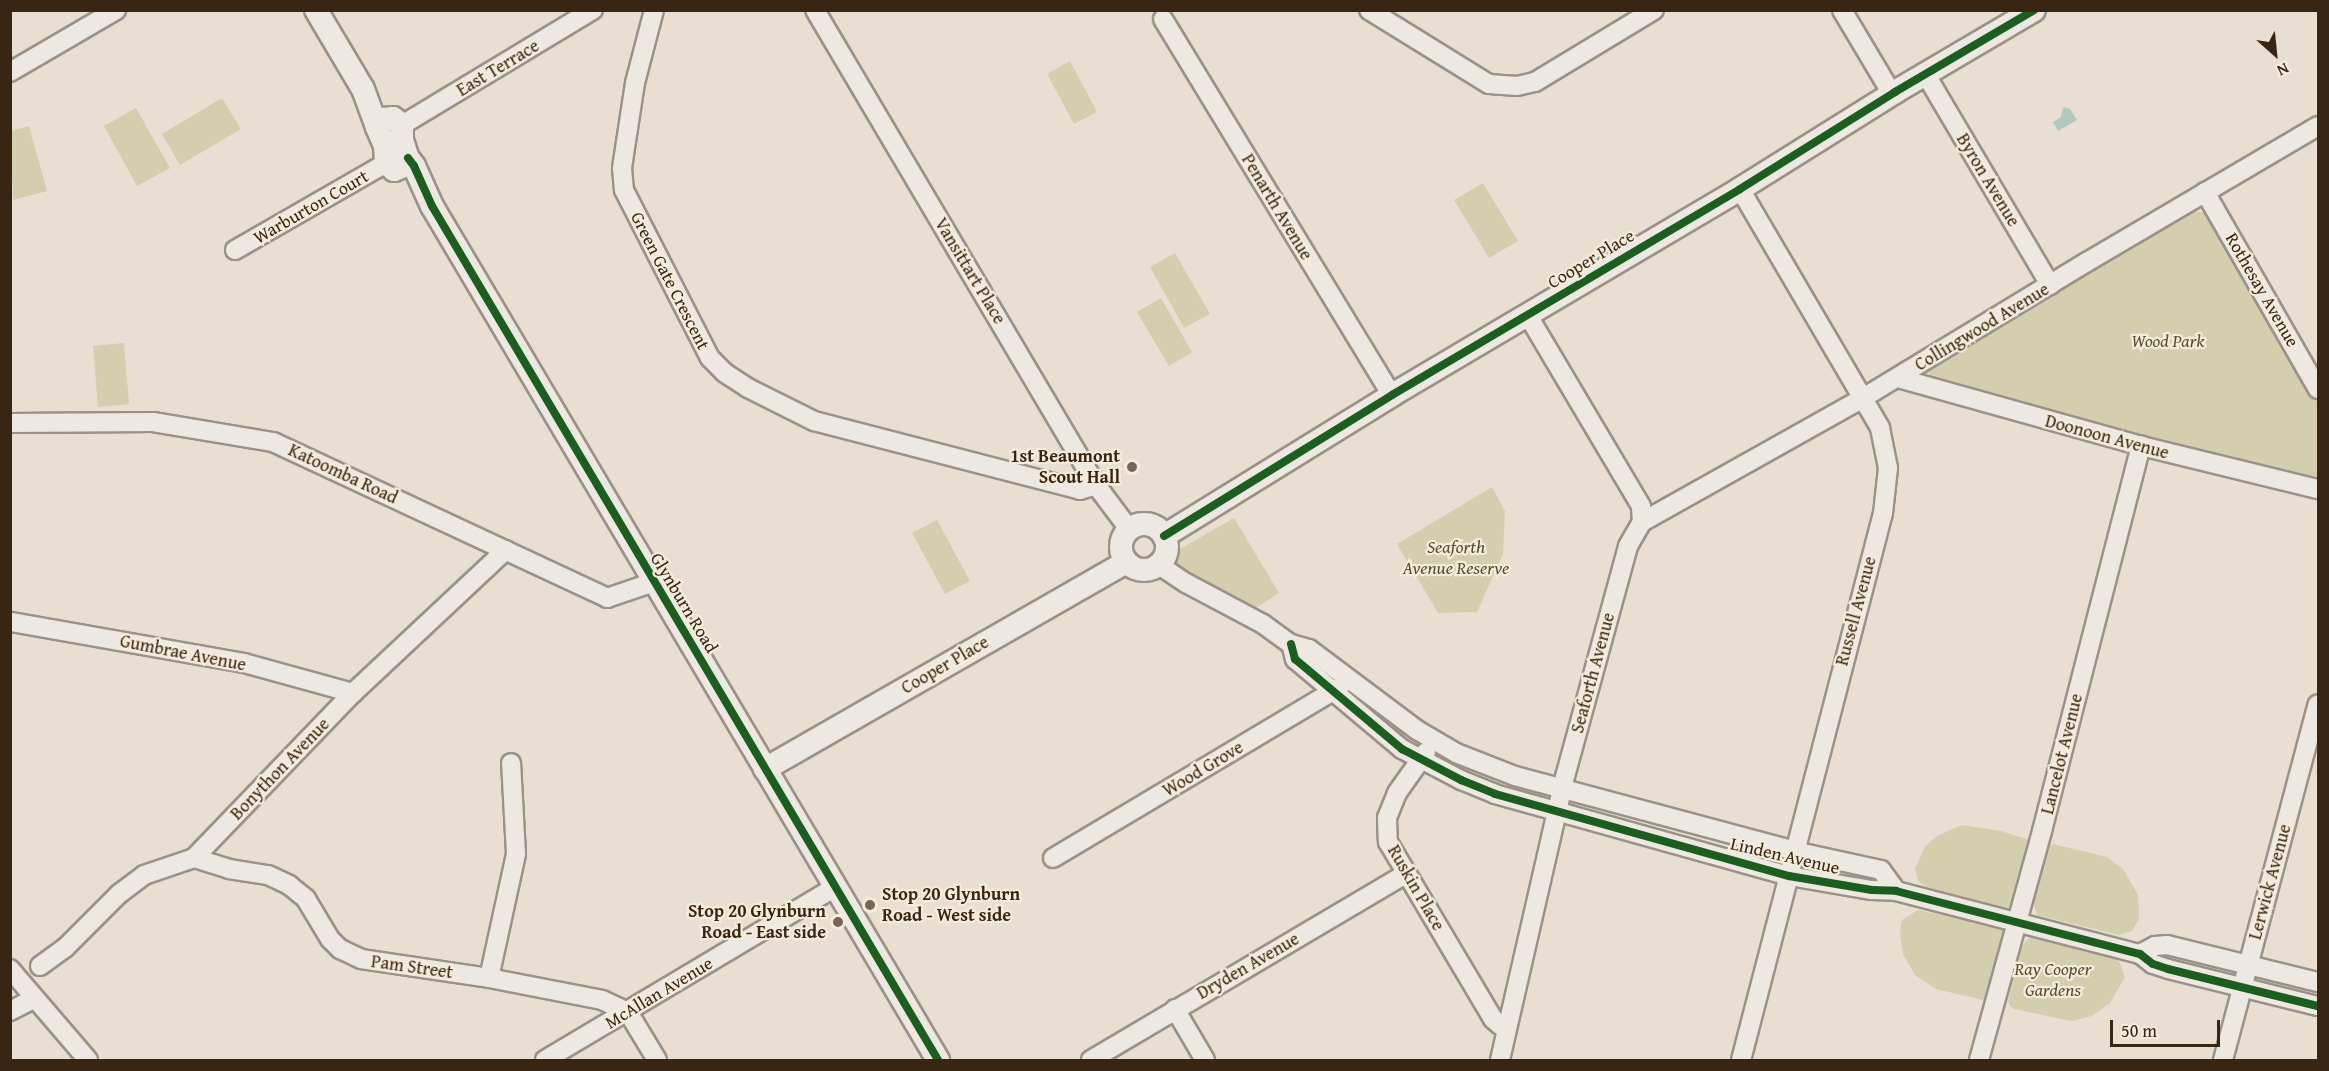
<!DOCTYPE html>
<style>
body{margin:0}
#map{position:relative;width:2329px;height:1071px;overflow:hidden;background:#e8dfd2;font-family:"Gentium Book Plus",serif}
div>[style]{position:absolute}
.green>*{inset:0;background:#d3ceae}
.water>*{inset:0;background:#b2c8bc}
.roads{filter:drop-shadow(2px 0 #9a9288) drop-shadow(-2px 0 #9a9288) drop-shadow(0 2px #9a9288) drop-shadow(0 -2px #9a9288)}
.minor>*{height:18px;margin:-9px;padding:0 9px;transform-origin:9px;border-radius:9px;background:#ede8e1}
.tertiary>*{height:22px;margin:-11px;padding:0 11px;transform-origin:11px;border-radius:11px;background:#ede8e1}
.tertiary>.ring{margin:-11px;padding:0;box-sizing:content-box;background:none;border:22px solid #ede8e1;border-radius:50%}
.cycleway>*{height:8px;margin:-4px;padding:0 4px;transform-origin:4px;border-radius:4px;background:#1b5e20}
.dots>*{width:16px;height:16px;translate:-50% -50%;box-sizing:border-box;border:3px solid #f6ecdc;border-radius:50%}
span{translate:-50% -50%;white-space:nowrap;text-align:center;line-height:1.15;-webkit-text-stroke:4.5px #f6ecdc;paint-order:stroke}
.street-label{font-size:18px;color:#382513}
.park-label{font-size:18px;color:#5a4c32;font-style:italic}
.poi-label{font-size:18px;color:#382513;font-weight:700}
.right{translate:-100% -50%;text-align:right}
.left{translate:0 -50%;text-align:left}
.frame{position:absolute;inset:0;border:12px solid #382513;pointer-events:none}
.north{position:absolute;left:2245px;top:24px;width:60px;height:60px;-webkit-text-stroke:4px #f6ecdc;paint-order:stroke;rotate:153deg;font-size:16px;font-weight:700;line-height:24px;text-align:center;color:#382513}
.north::after{content:'';display:block;margin:auto;width:21px;height:27px;background:#382513;clip-path:polygon(50% 0,100% 100%,50% 72%,0 100%)}
.scale{position:absolute;left:2110px;top:1020px;width:110px;height:27px;box-sizing:border-box;border:3px solid #382513;border-top:0;padding-left:8px;font-size:18px;line-height:21px;white-space:nowrap;color:#382513;-webkit-text-stroke:4px #f6ecdc;paint-order:stroke}
</style>
<div id="map">
<div class="green">
<i style="clip-path:polygon(1070px 61px,1097px 112px,1074px 124px,1047px 74px)"></i>
<i style="clip-path:polygon(222px 98px,241px 129px,180px 165px,162px 134px)"></i>
<i style="clip-path:polygon(136px 108px,170px 168px,137px 186px,104px 126px)"></i>
<i style="clip-path:polygon(29px 126px,47px 191px,13px 200px,11px 131px)"></i>
<i style="clip-path:polygon(1483px 183px,1518px 241px,1489px 258px,1454px 200px)"></i>
<i style="clip-path:polygon(2192px 211px,2205px 213px,2209px 217px,2318px 399px,2318px 481px,1931px 381px,1928px 371px,1931px 366px)"></i>
<i style="clip-path:polygon(1175px 253px,1210px 314px,1184px 328px,1150px 267px)"></i>
<i style="clip-path:polygon(1161px 298px,1192px 352px,1169px 366px,1137px 312px)"></i>
<i style="clip-path:polygon(124px 343px,129px 404px,98px 407px,93px 346px)"></i>
<i style="clip-path:polygon(1492px 487px,1505px 511px,1503px 554px,1477px 612px,1438px 613px,1397px 544px)"></i>
<i style="clip-path:polygon(1234px 518px,1279px 593px,1253px 610px,1176px 564px,1171px 554px)"></i>
<i style="clip-path:polygon(937px 520px,970px 581px,945px 594px,912px 533px)"></i>
<i style="clip-path:polygon(1962px 825px,2001px 831px,2030px 840px,2014px 904px,2011px 907px,2003px 907px,1927px 887px,1918px 881px,1915px 869px,1925px 846px,1939px 835px)"></i>
<i style="clip-path:polygon(2053px 844px,2107px 857px,2123px 869px,2138px 895px,2139px 919px,2132px 931px,2119px 935px,2037px 915px,2033px 901px,2047px 849px)"></i>
<i style="clip-path:polygon(1918px 910px,1997px 927px,2005px 933px,1987px 1001px,1936px 989px,1915px 975px,1903px 954px,1900px 933px,1902px 920px)"></i>
<i style="clip-path:polygon(2039px 937px,2115px 959px,2120px 963px,2125px 977px,2110px 1003px,2092px 1016px,2071px 1021px,2014px 1009px,2010px 1006px,2008px 1001px,2021px 947px,2029px 938px)"></i>
</div>
<div class="water">
<i style="clip-path:polygon(2063px 107px,2070px 109px,2077px 120px,2058px 131px,2053px 122px,2061px 117px)"></i>
</div>
<div class="roads">
<div class="minor">
<i style="left:654px;top:10px;width:75px;rotate:104.6deg"></i>
<i style="left:635px;top:83px;width:86px;rotate:98.7deg"></i>
<i style="left:622px;top:168px;width:22px;rotate:85deg"></i>
<i style="left:624px;top:190px;width:189px;rotate:62.9deg"></i>
<i style="left:710px;top:358px;width:21px;rotate:45deg"></i>
<i style="left:725px;top:373px;width:27px;rotate:33deg"></i>
<i style="left:748px;top:388px;width:74px;rotate:26.6deg"></i>
<i style="left:814px;top:421px;width:275px;rotate:14.5deg"></i>
<i style="left:1080px;top:490px;width:17px;rotate:-17deg"></i>
<i style="left:815px;top:10px;width:552px;rotate:59.39deg"></i>
<i style="left:1096px;top:485px;width:55px;rotate:53.1deg"></i>
<i style="left:1369px;top:10px;width:141px;rotate:31.7deg"></i>
<i style="left:1489px;top:84px;width:28px;rotate:4deg"></i>
<i style="left:1517px;top:86px;width:18px;rotate:-13deg"></i>
<i style="left:1535px;top:82px;width:139px;rotate:-31.2deg"></i>
<i style="left:1842px;top:10px;width:98px;rotate:59.2deg"></i>
<i style="left:1163px;top:19px;width:440px;rotate:58.7deg"></i>
<i style="left:10px;top:72px;width:123px;rotate:-30.3deg"></i>
<i style="left:1926px;top:75px;width:244px;rotate:59.4deg"></i>
<i style="left:402px;top:125px;width:223px;rotate:-31.1deg"></i>
<i style="left:1740px;top:189px;width:277px;rotate:59.6deg"></i>
<i style="left:1880px;top:428px;width:41px;rotate:78.7deg"></i>
<i style="left:1888px;top:468px;width:45px;rotate:96.3deg"></i>
<i style="left:1883px;top:513px;width:565px;rotate:104.55deg"></i>
<i style="left:2205px;top:192px;width:227px;rotate:60.2deg"></i>
<i style="left:235px;top:250px;width:174px;rotate:-29.9deg"></i>
<i style="left:1898px;top:378px;width:252px;rotate:15.6deg"></i>
<i style="left:2141px;top:446px;width:182px;rotate:13.7deg"></i>
<i style="left:10px;top:423px;width:143px;rotate:-0.4deg"></i>
<i style="left:153px;top:422px;width:122px;rotate:9.5deg"></i>
<i style="left:273px;top:442px;width:369px;rotate:25deg"></i>
<i style="left:607px;top:598px;width:50px;rotate:-18.8deg"></i>
<i style="left:1642px;top:522px;width:253px;rotate:-29.3deg"></i>
<i style="left:1863px;top:398px;width:262px;rotate:-31.3deg"></i>
<i style="left:2087px;top:262px;width:268px;rotate:-30.5deg"></i>
<i style="left:1159px;top:565px;width:32px;rotate:34deg"></i>
<i style="left:1186px;top:583px;width:87px;rotate:28deg"></i>
<i style="left:1263px;top:624px;width:34px;rotate:36deg"></i>
<i style="left:1291px;top:644px;width:19px;rotate:16deg"></i>
<i style="left:1309px;top:649px;width:135px;rotate:36.9deg"></i>
<i style="left:1417px;top:730px;width:45px;rotate:30.5deg"></i>
<i style="left:1456px;top:753px;width:63px;rotate:21.3deg"></i>
<i style="left:1515px;top:776px;width:289px;rotate:15deg"></i>
<i style="left:1794px;top:851px;width:89px;rotate:12.3deg"></i>
<i style="left:1881px;top:870px;width:26px;rotate:54deg"></i>
<i style="left:11px;top:622px;width:237px;rotate:10deg"></i>
<i style="left:244px;top:663px;width:113px;rotate:15.4deg"></i>
<i style="left:1291px;top:644px;width:16px;rotate:75deg"></i>
<i style="left:1295px;top:659px;width:140px;rotate:40.1deg"></i>
<i style="left:1402px;top:749px;width:67px;rotate:27.7deg"></i>
<i style="left:1461px;top:780px;width:37px;rotate:22deg"></i>
<i style="left:1495px;top:794px;width:305px;rotate:15.6deg"></i>
<i style="left:1789px;top:876px;width:84px;rotate:9.6deg"></i>
<i style="left:1872px;top:890px;width:24px;rotate:2deg"></i>
<i style="left:1896px;top:891px;width:252px;rotate:14.5deg"></i>
<i style="left:2140px;top:954px;width:16px;rotate:38deg"></i>
<i style="left:2153px;top:964px;width:16px;rotate:18deg"></i>
<i style="left:2168px;top:969px;width:154px;rotate:13.9deg"></i>
<i style="left:1426px;top:752px;width:50px;rotate:125.3deg"></i>
<i style="left:1397px;top:793px;width:27px;rotate:112deg"></i>
<i style="left:1387px;top:818px;width:24px;rotate:88deg"></i>
<i style="left:1388px;top:842px;width:206px;rotate:59.3deg"></i>
<i style="left:1493px;top:1019px;width:9px;rotate:41deg"></i>
<i style="left:1500px;top:1025px;width:7px;rotate:16deg"></i>
<i style="left:194px;top:858px;width:37px;rotate:17deg"></i>
<i style="left:229px;top:869px;width:39px;rotate:9deg"></i>
<i style="left:268px;top:875px;width:23px;rotate:25deg"></i>
<i style="left:289px;top:885px;width:22px;rotate:39deg"></i>
<i style="left:306px;top:899px;width:47px;rotate:59deg"></i>
<i style="left:330px;top:939px;width:14px;rotate:45deg"></i>
<i style="left:340px;top:949px;width:23px;rotate:25deg"></i>
<i style="left:361px;top:959px;width:129px;rotate:8.4deg"></i>
<i style="left:489px;top:978px;width:115px;rotate:11deg"></i>
<i style="left:602px;top:1000px;width:19px;rotate:25deg"></i>
<i style="left:619px;top:1008px;width:10px;rotate:24deg"></i>
<i style="left:628px;top:1012px;width:56px;rotate:58.9deg"></i>
<i style="left:1053px;top:858px;width:334px;rotate:-30.8deg"></i>
<i style="left:2140px;top:954px;width:17px;rotate:-28deg"></i>
<i style="left:2155px;top:946px;width:12px;rotate:-5deg"></i>
<i style="left:2167px;top:945px;width:155px;rotate:13.8deg"></i>
<i style="left:40px;top:966px;width:31px;rotate:-36deg"></i>
<i style="left:65px;top:948px;width:76px;rotate:-45deg"></i>
<i style="left:119px;top:894px;width:31px;rotate:-37deg"></i>
<i style="left:144px;top:875px;width:53px;rotate:-18.8deg"></i>
<i style="left:194px;top:858px;width:229px;rotate:-46.1deg"></i>
<i style="left:353px;top:693px;width:209px;rotate:-43.1deg"></i>
<i style="left:10px;top:969px;width:120px;rotate:49.4deg"></i>
<i style="left:489px;top:978px;width:127px;rotate:-77.7deg"></i>
<i style="left:516px;top:854px;width:91px;rotate:-93.1deg"></i>
<i style="left:1175px;top:1009px;width:59px;rotate:59.5deg"></i>
<i style="left:10px;top:1011px;width:28px;rotate:-27deg"></i>
<i style="left:545px;top:1060px;width:336px;rotate:-30.8deg"></i>
<i style="left:1091px;top:1060px;width:366px;rotate:-30.6deg"></i>
<i style="left:1500px;top:1060px;width:283px;rotate:-77.1deg"></i>
<i style="left:1563px;top:784px;width:247px;rotate:-74.7deg"></i>
<i style="left:1628px;top:546px;width:28px;rotate:-60deg"></i>
<i style="left:1642px;top:522px;width:16px;rotate:-94deg"></i>
<i style="left:1641px;top:506px;width:223px;rotate:-120.7deg"></i>
<i style="left:1979px;top:1060px;width:238px;rotate:-74.6deg"></i>
<i style="left:2042px;top:831px;width:398px;rotate:-75.6deg"></i>
<i style="left:2223px;top:1060px;width:368px;rotate:-75.1deg"></i>
</div>
<div class="tertiary">
<i style="left:316px;top:10px;width:92px;rotate:59.3deg"></i>
<i style="left:363px;top:89px;width:40px;rotate:69.8deg"></i>
<i style="left:393px;top:118px;width:11px;rotate:38deg"></i>
<i style="left:402px;top:125px;width:15px;rotate:90deg"></i>
<i style="left:402px;top:140px;width:19px;rotate:72deg"></i>
<i style="left:408px;top:158px;width:7px;rotate:106deg"></i>
<i style="left:406px;top:165px;width:13px;rotate:157deg"></i>
<i style="left:394px;top:170px;width:11px;rotate:-139deg"></i>
<i style="left:386px;top:163px;width:17px;rotate:-93deg"></i>
<i style="left:385px;top:146px;width:21px;rotate:-113deg"></i>
<i style="left:377px;top:127px;width:11px;rotate:-49deg"></i>
<i style="left:384px;top:119px;width:9px;rotate:-6deg"></i>
<i style="left:408px;top:158px;width:10px;rotate:53deg"></i>
<i style="left:414px;top:166px;width:44px;rotate:65.8deg"></i>
<i style="left:432px;top:206px;width:993px;rotate:59.35deg"></i>
<i class="ring" style="left:1121px;top:524px;width:24px;height:24px"></i>
<i style="left:1164px;top:536px;width:268px;rotate:-31.7deg"></i>
<i style="left:1392px;top:395px;width:404px;rotate:-30.6deg"></i>
<i style="left:1740px;top:189px;width:183px;rotate:-32deg"></i>
<i style="left:1895px;top:92px;width:161px;rotate:-30.5deg"></i>
<i style="left:765px;top:769px;width:416px;rotate:-29.8deg"></i>
</div>
</div>
<div class="cycleway">
<i style="left:408px;top:158px;width:10px;rotate:53deg"></i>
<i style="left:414px;top:166px;width:44px;rotate:65.8deg"></i>
<i style="left:432px;top:206px;width:993px;rotate:59.35deg"></i>
<i style="left:1164px;top:536px;width:268px;rotate:-31.7deg"></i>
<i style="left:1392px;top:395px;width:404px;rotate:-30.6deg"></i>
<i style="left:1740px;top:189px;width:183px;rotate:-32deg"></i>
<i style="left:1895px;top:92px;width:161px;rotate:-30.5deg"></i>
<i style="left:1291px;top:644px;width:16px;rotate:75deg"></i>
<i style="left:1295px;top:659px;width:140px;rotate:40.1deg"></i>
<i style="left:1402px;top:749px;width:67px;rotate:27.7deg"></i>
<i style="left:1461px;top:780px;width:37px;rotate:22deg"></i>
<i style="left:1495px;top:794px;width:305px;rotate:15.6deg"></i>
<i style="left:1789px;top:876px;width:84px;rotate:9.6deg"></i>
<i style="left:1872px;top:890px;width:24px;rotate:2deg"></i>
<i style="left:1896px;top:891px;width:252px;rotate:14.5deg"></i>
<i style="left:2140px;top:954px;width:16px;rotate:38deg"></i>
<i style="left:2153px;top:964px;width:16px;rotate:18deg"></i>
<i style="left:2168px;top:969px;width:154px;rotate:13.9deg"></i>
</div>
<div class="dots">
<i style="left:1132px;top:467px;background:#766656"></i>
<i style="left:870px;top:905px;background:#766656"></i>
<i style="left:838px;top:922px;background:#766656"></i>
</div>
<div class="street-label">
<span style="left:498px;top:68px;rotate:-31deg">East Terrace</span>
<span style="left:1988px;top:180px;rotate:59deg">Byron Avenue</span>
<span style="left:311px;top:207px;rotate:-30deg">Warburton Court</span>
<span style="left:1277px;top:207px;rotate:59deg">Penarth Avenue</span>
<span style="left:1591px;top:259px;rotate:-31deg">Cooper Place</span>
<span style="left:970px;top:271px;rotate:59deg">Vansittart Place</span>
<span style="left:670px;top:281px;rotate:63deg">Green Gate Crescent</span>
<span style="left:2262px;top:290px;rotate:60deg">Rothesay Avenue</span>
<span style="left:1982px;top:327px;rotate:-31deg">Collingwood Avenue</span>
<span style="left:2107px;top:437px;rotate:15deg">Doonoon Avenue</span>
<span style="left:343px;top:474px;rotate:25deg">Katoomba Road</span>
<span style="left:684px;top:603px;rotate:59deg">Glynburn Road</span>
<span style="left:1856px;top:611px;rotate:-75deg">Russell Avenue</span>
<span style="left:183px;top:653px;rotate:11deg">Gumbrae Avenue</span>
<span style="left:945px;top:665px;rotate:-30deg">Cooper Place</span>
<span style="left:1593px;top:673px;rotate:-75deg">Seaforth Avenue</span>
<span style="left:2062px;top:754px;rotate:-76deg">Lancelot Avenue</span>
<span style="left:280px;top:769px;rotate:-46deg">Bonython Avenue</span>
<span style="left:1203px;top:769px;rotate:-31deg">Wood Grove</span>
<span style="left:1785px;top:856px;rotate:13deg">Linden Avenue</span>
<span style="left:2270px;top:882px;rotate:-75deg">Lerwick Avenue</span>
<span style="left:1416px;top:888px;rotate:60deg">Ruskin Place</span>
<span style="left:1248px;top:966px;rotate:-30deg">Dryden Avenue</span>
<span style="left:412px;top:967px;rotate:8deg">Pam Street</span>
<span style="left:659px;top:993px;rotate:-31deg">McAllan Avenue</span>
</div>
<div class="park-label">
<span style="left:2168px;top:341px">Wood Park</span>
<span style="left:1456px;top:558px">Seaforth<br>Avenue Reserve</span>
<span style="left:2053px;top:980px">Ray Cooper<br>Gardens</span>
</div>
<div class="poi-label">
<span class="right" style="left:1120px;top:467px">1st Beaumont<br>Scout Hall</span>
<span class="left" style="left:882px;top:905px">Stop 20 Glynburn<br>Road - West side</span>
<span class="right" style="left:826px;top:922px">Stop 20 Glynburn<br>Road - East side</span>
</div>
<div class="frame"></div>
<div class="north">N</div>
<div class="scale">50 m</div>
</div>
